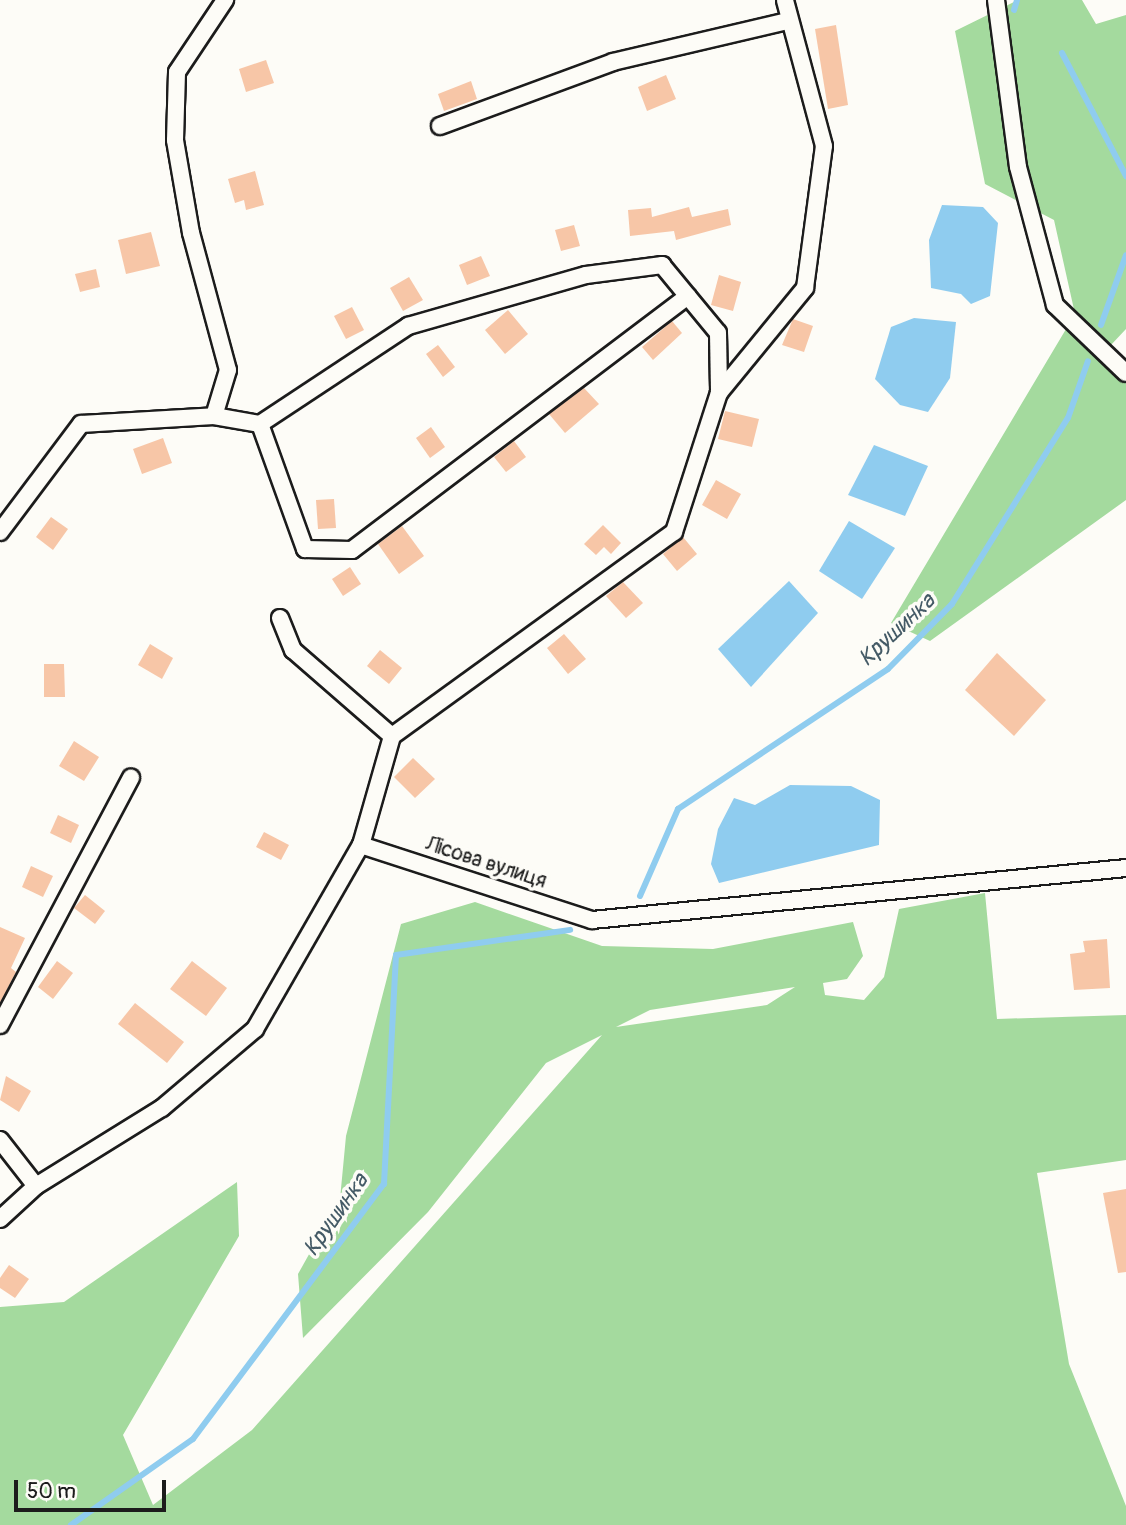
<!DOCTYPE html>
<meta charset="utf-8">
<style>
body{margin:0}
#map{position:relative;width:1126px;height:1525px;overflow:hidden;background:#fdfcf7;font-family:Pangolin,sans-serif}
div>[style]{position:absolute}
.green>*{inset:0;background:#a4da9e}
.water>*{inset:0;background:#8fccef}
.stream>*{height:6px;margin:-3px;padding:0 3px;transform-origin:3px;border-radius:3px;background:#8fccef}
.building>*{inset:0;background:#f7c6a7}
.roads{filter:drop-shadow(2px 0 #1c1c1c) drop-shadow(-2px 0 #1c1c1c) drop-shadow(0 2px #1c1c1c) drop-shadow(0 -2px #1c1c1c)}
.street>*{height:16px;margin:-8px;padding:0 8px;transform-origin:8px;border-radius:8px;background:#fdfcf7}
span{translate:-50% -50%;white-space:nowrap;text-align:center;line-height:1.15;-webkit-text-stroke:7px #fdfcf7;paint-order:stroke}
.street-label{font-size:21px;color:#1c1c1c}
.water-label{font-size:23px;color:#445a66;font-style:italic}
.scale{position:absolute;left:14px;top:1480px;width:152px;height:32px;box-sizing:border-box;border:4px solid #1c1c1c;border-top:0;padding-left:9px;font-size:21px;line-height:24px;white-space:nowrap;color:#1c1c1c;-webkit-text-stroke:5px #fdfcf7;paint-order:stroke}
</style>
<div id="map">
<div class="green">
<i style="clip-path:polygon(1018px 0,1082px 0,1096px 24px,1126px 15px,1126px 329px,1110px 346px,1126px 366px,1126px 500px,930px 641px,891px 623px,1075px 314px,1054px 220px,985px 184px,955px 31px)"></i>
<i style="clip-path:polygon(evenodd,985px 893px,997px 1019px,1126px 1015px,1126px 1160px,1037px 1173px,1069px 1364px,1126px 1506px,1126px 1525px,0 1525px,0 1307px,64px 1302px,237px 1182px,239px 1236px,123px 1435px,153px 1505px,252px 1430px,602px 1035px,546px 1063px,428px 1212px,303px 1338px,298px 1274px,340px 1199px,346px 1136px,401px 924px,475px 902px,602px 946px,713px 949px,853px 922px,863px 956px,847px 979px,823px 983px,825px 995px,864px 1000px,884px 977px,899px 909px,985px 893px,795px 987px,767px 1005px,616px 1027px,650px 1010px,795px 987px)"></i>
</div>
<div class="water">
<i style="clip-path:polygon(942px 205px,983px 207px,998px 223px,990px 296px,971px 304px,961px 294px,931px 288px,929px 240px)"></i>
<i style="clip-path:polygon(914px 318px,956px 322px,950px 378px,928px 412px,900px 405px,875px 379px,891px 327px)"></i>
<i style="clip-path:polygon(874px 445px,928px 466px,905px 516px,848px 495px)"></i>
<i style="clip-path:polygon(849px 521px,895px 548px,862px 599px,819px 571px)"></i>
<i style="clip-path:polygon(789px 581px,818px 613px,751px 687px,718px 649px)"></i>
<i style="clip-path:polygon(790px 785px,851px 786px,880px 800px,879px 845px,719px 883px,711px 864px,718px 829px,734px 798px,755px 805px)"></i>
</div>
<div class="stream">
<i style="left:1014px;top:10px;width:10px;rotate:-73deg"></i>
<i style="left:1062px;top:53px;width:139px;rotate:62.5deg"></i>
<i style="left:1101px;top:325px;width:74px;rotate:-70.3deg"></i>
<i style="left:640px;top:896px;width:95px;rotate:-66.4deg"></i>
<i style="left:678px;top:809px;width:252px;rotate:-33.7deg"></i>
<i style="left:888px;top:669px;width:91px;rotate:-45.4deg"></i>
<i style="left:952px;top:604px;width:219px;rotate:-58.1deg"></i>
<i style="left:1068px;top:418px;width:60px;rotate:-70.7deg"></i>
<i style="left:71px;top:1525px;width:149px;rotate:-35.2deg"></i>
<i style="left:193px;top:1439px;width:319px;rotate:-53.2deg"></i>
<i style="left:384px;top:1184px;width:229px;rotate:-87deg"></i>
<i style="left:396px;top:955px;width:176px;rotate:-8.2deg"></i>
</div>
<div class="building">
<i style="clip-path:polygon(836px 25px,848px 105px,828px 109px,815px 29px)"></i>
<i style="clip-path:polygon(266px 60px,274px 83px,246px 92px,239px 69px)"></i>
<i style="clip-path:polygon(666px 75px,676px 99px,647px 111px,638px 87px)"></i>
<i style="clip-path:polygon(471px 81px,477px 99px,444px 111px,438px 94px)"></i>
<i style="clip-path:polygon(255px 171px,264px 205px,246px 210px,244px 200px,235px 203px,228px 179px)"></i>
<i style="clip-path:polygon(689px 207px,692px 217px,728px 209px,731px 225px,676px 240px,674px 231px,630px 236px,628px 210px,651px 208px,652px 217px)"></i>
<i style="clip-path:polygon(574px 225px,580px 246px,561px 251px,555px 230px)"></i>
<i style="clip-path:polygon(151px 232px,160px 266px,126px 274px,118px 240px)"></i>
<i style="clip-path:polygon(481px 256px,490px 276px,467px 285px,459px 265px)"></i>
<i style="clip-path:polygon(96px 269px,100px 287px,80px 292px,75px 274px)"></i>
<i style="clip-path:polygon(719px 275px,741px 282px,733px 311px,711px 305px)"></i>
<i style="clip-path:polygon(409px 277px,423px 300px,403px 311px,390px 288px)"></i>
<i style="clip-path:polygon(352px 307px,364px 330px,346px 339px,334px 316px)"></i>
<i style="clip-path:polygon(508px 310px,528px 334px,505px 354px,485px 330px)"></i>
<i style="clip-path:polygon(793px 319px,813px 326px,804px 352px,782px 345px)"></i>
<i style="clip-path:polygon(672px 321px,682px 333px,653px 360px,642px 347px)"></i>
<i style="clip-path:polygon(438px 345px,455px 367px,443px 377px,426px 354px)"></i>
<i style="clip-path:polygon(584px 388px,599px 404px,565px 433px,549px 414px)"></i>
<i style="clip-path:polygon(725px 411px,759px 419px,752px 447px,718px 439px)"></i>
<i style="clip-path:polygon(431px 427px,445px 447px,430px 458px,416px 438px)"></i>
<i style="clip-path:polygon(163px 438px,172px 463px,142px 474px,133px 449px)"></i>
<i style="clip-path:polygon(514px 441px,526px 457px,506px 472px,494px 457px)"></i>
<i style="clip-path:polygon(716px 480px,741px 494px,727px 519px,702px 505px)"></i>
<i style="clip-path:polygon(334px 499px,336px 528px,318px 529px,316px 500px)"></i>
<i style="clip-path:polygon(51px 517px,68px 529px,53px 550px,36px 537px)"></i>
<i style="clip-path:polygon(603px 525px,621px 543px,611px 554px,604px 547px,596px 555px,584px 544px)"></i>
<i style="clip-path:polygon(402px 526px,424px 556px,399px 574px,378px 544px)"></i>
<i style="clip-path:polygon(683px 537px,697px 554px,677px 571px,663px 554px)"></i>
<i style="clip-path:polygon(350px 567px,361px 584px,343px 596px,332px 579px)"></i>
<i style="clip-path:polygon(623px 582px,643px 603px,626px 618px,606px 596px)"></i>
<i style="clip-path:polygon(564px 634px,586px 659px,568px 674px,547px 648px)"></i>
<i style="clip-path:polygon(150px 644px,173px 658px,162px 679px,138px 665px)"></i>
<i style="clip-path:polygon(380px 650px,402px 668px,389px 684px,367px 666px)"></i>
<i style="clip-path:polygon(997px 653px,1046px 700px,1014px 736px,965px 690px)"></i>
<i style="clip-path:polygon(44px 664px,64px 664px,65px 697px,44px 697px)"></i>
<i style="clip-path:polygon(74px 741px,99px 757px,84px 781px,59px 766px)"></i>
<i style="clip-path:polygon(413px 758px,435px 779px,415px 798px,394px 777px)"></i>
<i style="clip-path:polygon(58px 815px,79px 825px,71px 843px,50px 833px)"></i>
<i style="clip-path:polygon(264px 832px,289px 845px,281px 860px,256px 847px)"></i>
<i style="clip-path:polygon(31px 866px,53px 876px,43px 897px,22px 887px)"></i>
<i style="clip-path:polygon(85px 895px,105px 911px,95px 924px,74px 908px)"></i>
<i style="clip-path:polygon(0 927px,25px 938px,11px 968px,16px 972px,0 1003px)"></i>
<i style="clip-path:polygon(1107px 939px,1110px 988px,1074px 990px,1070px 954px,1085px 952px,1083px 941px)"></i>
<i style="clip-path:polygon(57px 961px,73px 973px,53px 999px,38px 987px)"></i>
<i style="clip-path:polygon(192px 961px,227px 988px,206px 1016px,170px 989px)"></i>
<i style="clip-path:polygon(135px 1003px,184px 1042px,167px 1063px,118px 1024px)"></i>
<i style="clip-path:polygon(6px 1076px,31px 1091px,19px 1112px,0 1100px)"></i>
<i style="clip-path:polygon(1126px 1189px,1126px 1272px,1118px 1273px,1103px 1193px)"></i>
<i style="clip-path:polygon(9px 1265px,29px 1279px,15px 1298px,0 1288px,0 1278px)"></i>
</div>
<div class="roads">
<div class="street">
<i style="left:996px;top:0;width:168px;rotate:82.5deg"></i>
<i style="left:1018px;top:167px;width:143px;rotate:75deg"></i>
<i style="left:1055px;top:305px;width:98px;rotate:43.8deg"></i>
<i style="left:440px;top:126px;width:184px;rotate:-20.3deg"></i>
<i style="left:613px;top:62px;width:180px;rotate:-13.2deg"></i>
<i style="left:214px;top:416px;width:48px;rotate:-73.1deg"></i>
<i style="left:228px;top:370px;width:142px;rotate:-105.1deg"></i>
<i style="left:191px;top:233px;width:94px;rotate:-99.8deg"></i>
<i style="left:175px;top:140px;width:68px;rotate:-88.3deg"></i>
<i style="left:177px;top:72px;width:87px;rotate:-56.3deg"></i>
<i style="left:260px;top:424px;width:133px;rotate:70.2deg"></i>
<i style="left:305px;top:549px;width:47px;rotate:1.2deg"></i>
<i style="left:352px;top:550px;width:421px;rotate:-37.1deg"></i>
<i style="left:0;top:532px;width:135px;rotate:-53.1deg"></i>
<i style="left:81px;top:424px;width:133px;rotate:-3.4deg"></i>
<i style="left:214px;top:416px;width:47px;rotate:9.9deg"></i>
<i style="left:260px;top:424px;width:178px;rotate:-33.5deg"></i>
<i style="left:408px;top:326px;width:185px;rotate:-16deg"></i>
<i style="left:586px;top:275px;width:77px;rotate:-7.5deg"></i>
<i style="left:662px;top:265px;width:88px;rotate:50.5deg"></i>
<i style="left:718px;top:333px;width:60px;rotate:89deg"></i>
<i style="left:280px;top:618px;width:35px;rotate:68deg"></i>
<i style="left:293px;top:650px;width:131px;rotate:41deg"></i>
<i style="left:361px;top:845px;width:113px;rotate:-74.1deg"></i>
<i style="left:392px;top:736px;width:348px;rotate:-35.9deg"></i>
<i style="left:674px;top:532px;width:146px;rotate:-72.1deg"></i>
<i style="left:719px;top:393px;width:136px;rotate:-50.7deg"></i>
<i style="left:805px;top:288px;width:143px;rotate:-82.4deg"></i>
<i style="left:824px;top:146px;width:151px;rotate:-105deg"></i>
<i style="left:0;top:1025px;width:280px;rotate:-62.1deg"></i>
<i style="left:0;top:1140px;width:58px;rotate:52deg"></i>
<i style="left:0;top:1219px;width:49px;rotate:-42.5deg"></i>
<i style="left:36px;top:1186px;width:148px;rotate:-31.8deg"></i>
<i style="left:162px;top:1108px;width:122px;rotate:-40.3deg"></i>
<i style="left:255px;top:1029px;width:212px;rotate:-60.1deg"></i>
<i style="left:361px;top:845px;width:243px;rotate:18deg"></i>
<i style="left:592px;top:920px;width:537px;rotate:-5.56deg"></i>
</div>
</div>
<div class="street-label">
<span style="left:486px;top:863px;rotate:18deg">Лісова вулиця</span>
</div>
<div class="water-label">
<span style="left:897px;top:630px;rotate:-43deg">Крушинка</span>
<span style="left:336px;top:1215px;rotate:-55deg">Крушинка</span>
</div>
<div class="scale">50 m</div>
</div>
